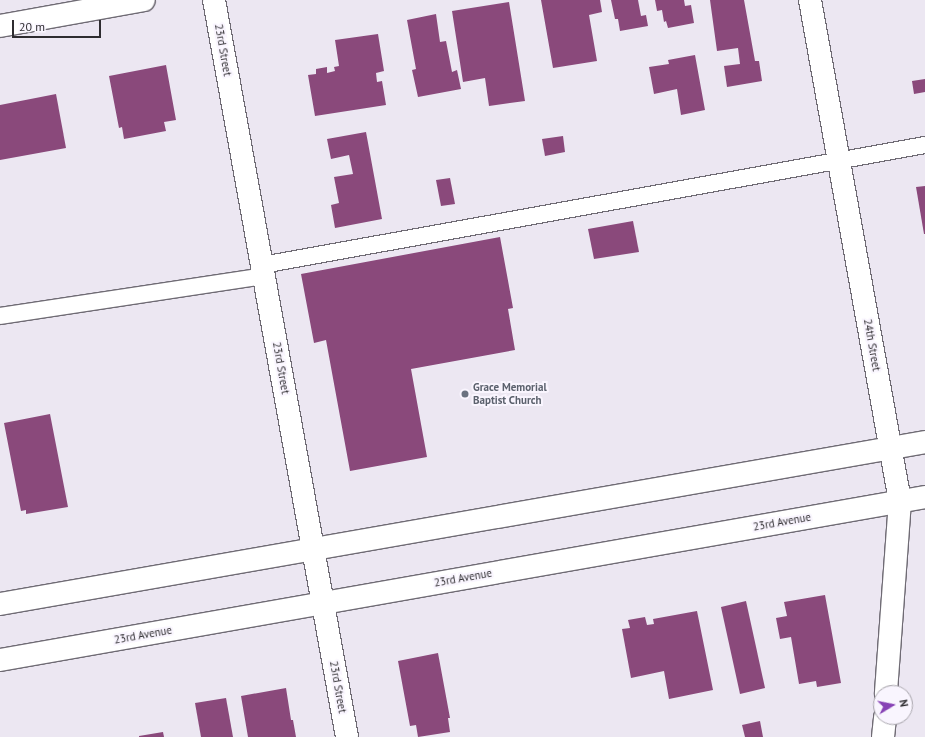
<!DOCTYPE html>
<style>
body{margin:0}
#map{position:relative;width:925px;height:737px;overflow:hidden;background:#ece7f2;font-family:"PT Sans",sans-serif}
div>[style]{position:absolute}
.building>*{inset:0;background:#8a497b}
.roads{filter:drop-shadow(1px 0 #6f6b74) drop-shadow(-1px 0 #6f6b74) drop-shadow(0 1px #6f6b74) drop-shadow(0 -1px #6f6b74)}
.service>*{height:16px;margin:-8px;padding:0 8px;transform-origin:8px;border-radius:8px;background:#fff}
.minor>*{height:22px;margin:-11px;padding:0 11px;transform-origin:11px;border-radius:11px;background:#fff}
.tertiary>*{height:22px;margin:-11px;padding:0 11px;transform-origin:11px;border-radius:11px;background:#fff}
.dots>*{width:11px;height:11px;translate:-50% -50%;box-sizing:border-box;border:2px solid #f9f5fe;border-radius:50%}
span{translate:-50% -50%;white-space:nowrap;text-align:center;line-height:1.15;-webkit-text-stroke:4px #f9f5fe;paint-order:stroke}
.street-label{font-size:11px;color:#2e2c30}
.worship-label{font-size:11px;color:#5b616d;font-weight:700}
.left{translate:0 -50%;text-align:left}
.north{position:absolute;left:873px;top:685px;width:40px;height:40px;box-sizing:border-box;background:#f9f5fe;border:1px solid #a8a5ac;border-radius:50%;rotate:80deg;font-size:11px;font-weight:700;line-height:16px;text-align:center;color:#2e2c30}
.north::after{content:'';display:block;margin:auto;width:14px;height:18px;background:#8742b5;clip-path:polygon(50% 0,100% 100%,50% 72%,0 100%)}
.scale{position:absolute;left:12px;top:20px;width:89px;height:18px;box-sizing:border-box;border:2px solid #2e2c30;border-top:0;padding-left:5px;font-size:12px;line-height:14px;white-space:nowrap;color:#2e2c30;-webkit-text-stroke:3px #f9f5fe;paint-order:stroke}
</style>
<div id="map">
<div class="building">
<i style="clip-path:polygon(541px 0,600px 0,602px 12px,589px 15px,597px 61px,553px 68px)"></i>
<i style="clip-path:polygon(611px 0,638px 0,641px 16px,646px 15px,648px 26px,620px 31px,618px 19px,615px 19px)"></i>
<i style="clip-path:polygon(655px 0,684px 0,685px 6px,691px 5px,694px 23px,668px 28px,666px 21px,664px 22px,662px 10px,657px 11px)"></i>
<i style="clip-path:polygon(710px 0,744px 0,755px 61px,759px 61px,762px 81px,727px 87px,724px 66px,740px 64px,738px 48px,717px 51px)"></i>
<i style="clip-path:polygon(509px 2px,525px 101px,489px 106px,485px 78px,463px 82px,452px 11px)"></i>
<i style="clip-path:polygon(436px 14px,440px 42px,446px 41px,452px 72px,457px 70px,461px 89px,418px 97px,412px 70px,416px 69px,407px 20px)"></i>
<i style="clip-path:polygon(378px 34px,384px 71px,376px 73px,377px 82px,382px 81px,386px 105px,315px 116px,308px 75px,316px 74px,316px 69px,327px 67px,327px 73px,335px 71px,334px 67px,339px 66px,335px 40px)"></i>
<i style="clip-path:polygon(695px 55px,705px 110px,681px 115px,677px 89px,654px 94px,649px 67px,669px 64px,668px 60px)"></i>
<i style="clip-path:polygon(166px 65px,176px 120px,164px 122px,166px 131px,124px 139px,122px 127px,119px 128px,109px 76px)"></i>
<i style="clip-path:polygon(925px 79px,925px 92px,914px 94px,912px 81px)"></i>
<i style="clip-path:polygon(56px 94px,66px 148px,0 160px,0 105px)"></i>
<i style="clip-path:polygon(366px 132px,382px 219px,335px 228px,331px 205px,339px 203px,334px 177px,353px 174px,349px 155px,331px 159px,327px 139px)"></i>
<i style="clip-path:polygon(563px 136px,565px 152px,545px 156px,542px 139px)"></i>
<i style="clip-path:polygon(450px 178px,455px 204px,441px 206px,436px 180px)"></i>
<i style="clip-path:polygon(925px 186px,925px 234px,924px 234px,916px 187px)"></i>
<i style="clip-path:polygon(633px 221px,639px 252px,594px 259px,588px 229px)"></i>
<i style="clip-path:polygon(500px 237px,513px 308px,508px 309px,515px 350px,411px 369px,427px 457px,350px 471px,326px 340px,314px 343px,301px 274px)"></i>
<i style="clip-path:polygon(50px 414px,68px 507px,26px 514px,26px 510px,21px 511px,4px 423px)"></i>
<i style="clip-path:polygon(825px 595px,841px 683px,817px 687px,816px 681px,799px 684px,791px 637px,780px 639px,776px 618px,787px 616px,784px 602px)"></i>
<i style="clip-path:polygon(746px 601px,765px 688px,740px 694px,721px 607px)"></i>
<i style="clip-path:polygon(697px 611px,713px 690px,669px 699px,664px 671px,631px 678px,622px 629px,630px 628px,628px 620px,645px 617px,647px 625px,654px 624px,653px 619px)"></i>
<i style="clip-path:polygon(438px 653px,450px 718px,448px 718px,450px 732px,418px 737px,416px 725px,410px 726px,398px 661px)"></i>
<i style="clip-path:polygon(286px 688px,291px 720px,293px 720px,296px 737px,248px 737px,241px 696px)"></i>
<i style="clip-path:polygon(226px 698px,233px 737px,201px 737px,195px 703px)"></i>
<i style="clip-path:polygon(760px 721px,763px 737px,745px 737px,742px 725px)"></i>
<i style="clip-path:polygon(163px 732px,164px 737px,139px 737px,139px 736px)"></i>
</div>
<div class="roads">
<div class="service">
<i style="left:262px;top:265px;width:674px;rotate:-10.26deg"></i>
<i style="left:0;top:316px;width:267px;rotate:-8.6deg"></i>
</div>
<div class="minor">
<i style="left:214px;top:0;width:749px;rotate:79.77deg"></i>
<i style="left:810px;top:0;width:509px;rotate:79.82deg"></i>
<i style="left:900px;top:501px;width:193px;rotate:94.2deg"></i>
<i style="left:0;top:26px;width:146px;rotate:-10.2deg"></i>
<i style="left:883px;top:737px;width:20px;rotate:-84deg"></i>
</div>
<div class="tertiary">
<i style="left:0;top:604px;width:939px;rotate:-9.93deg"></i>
<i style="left:0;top:660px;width:939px;rotate:-9.99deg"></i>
</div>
</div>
<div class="dots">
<i style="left:465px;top:394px;background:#6b7280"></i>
</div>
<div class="street-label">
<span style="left:223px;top:50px;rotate:80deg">23rd Street</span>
<span style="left:872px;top:345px;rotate:80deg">24th Street</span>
<span style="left:281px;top:368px;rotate:80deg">23rd Street</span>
<span style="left:782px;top:522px;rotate:-10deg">23rd Avenue</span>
<span style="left:463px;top:578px;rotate:-10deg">23rd Avenue</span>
<span style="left:143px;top:635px;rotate:-10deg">23rd Avenue</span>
<span style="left:338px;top:687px;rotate:80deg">23rd Street</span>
</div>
<div class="worship-label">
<span class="left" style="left:473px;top:394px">Grace Memorial<br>Baptist Church</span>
</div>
<div class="north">N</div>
<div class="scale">20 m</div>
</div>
